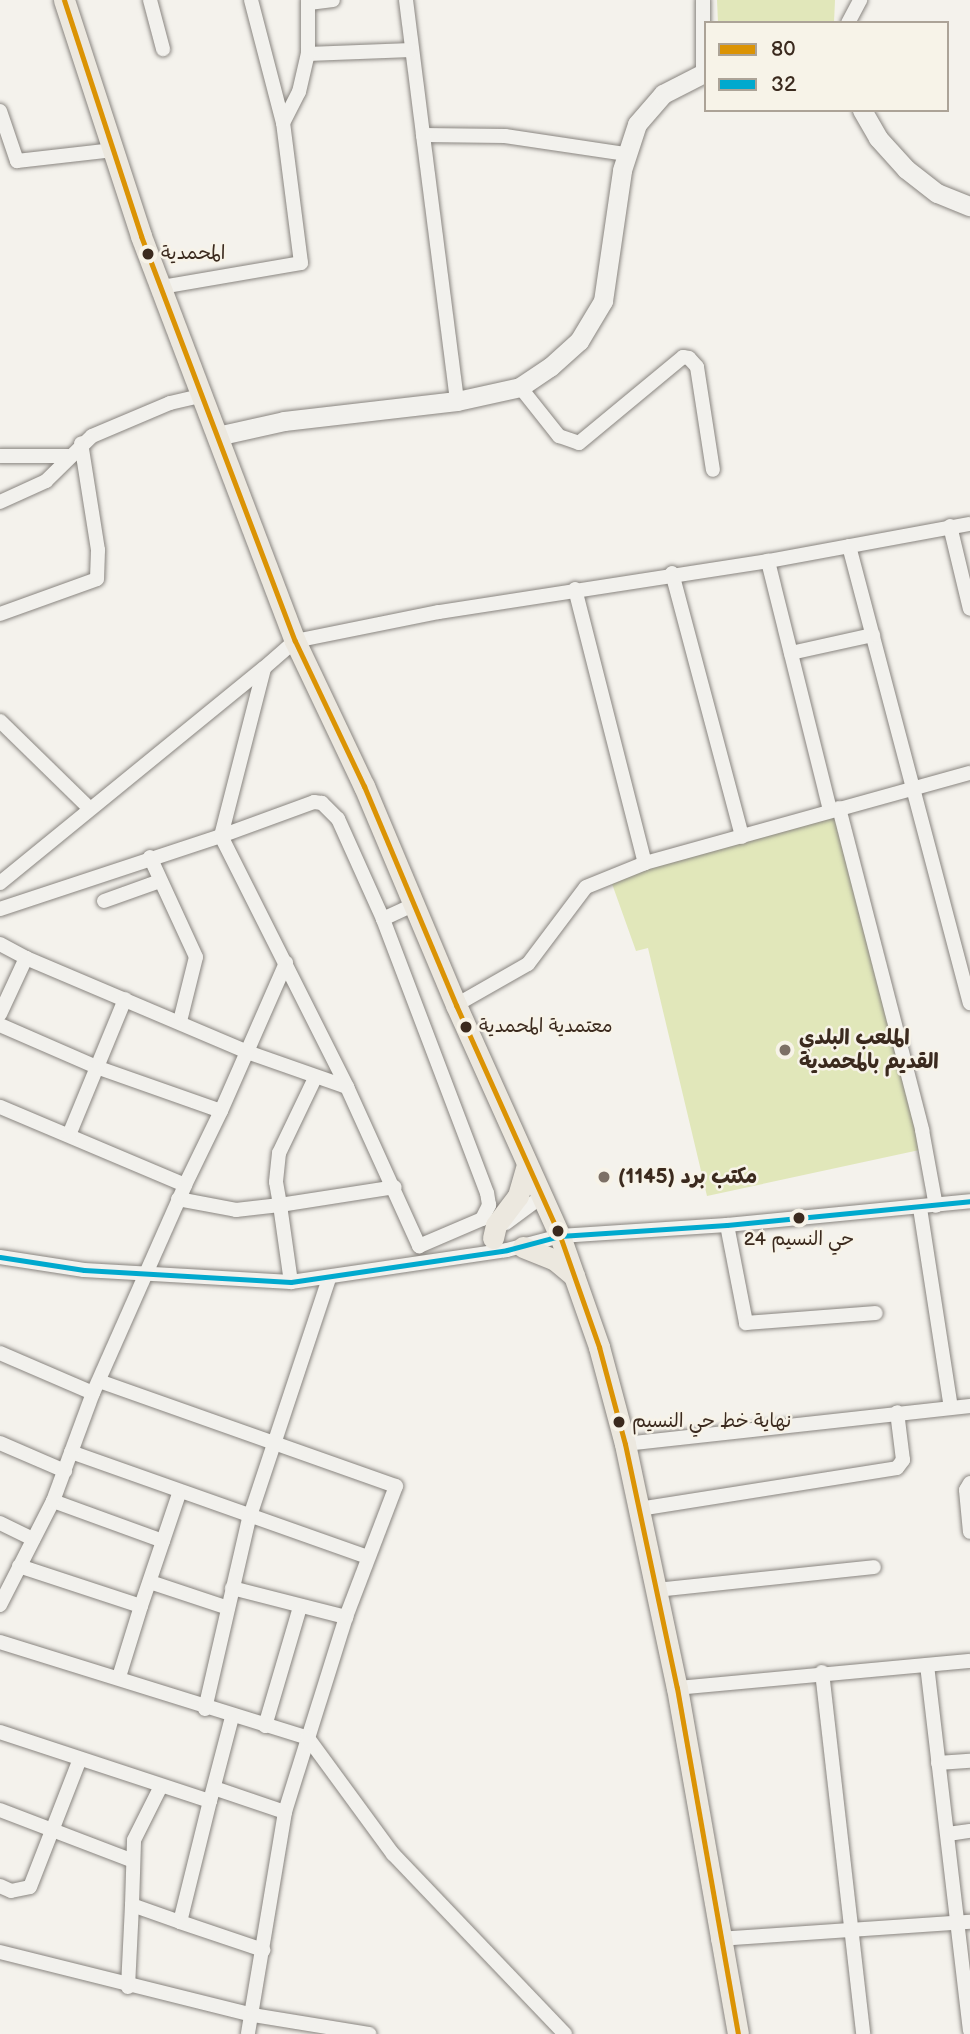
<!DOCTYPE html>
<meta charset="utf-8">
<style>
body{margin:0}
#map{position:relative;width:970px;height:2034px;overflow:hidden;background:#f4f2ec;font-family:"Balsamiq Sans","Playpen Sans Arabic",sans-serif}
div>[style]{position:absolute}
.green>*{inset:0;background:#e1e7ba}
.roads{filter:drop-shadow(0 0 2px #898580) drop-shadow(0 0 2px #898580)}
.street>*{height:14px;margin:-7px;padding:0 7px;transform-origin:7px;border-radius:7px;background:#f2f1ed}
.secondary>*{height:19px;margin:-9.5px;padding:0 9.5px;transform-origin:9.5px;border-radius:9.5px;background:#f2f1ed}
.primary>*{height:21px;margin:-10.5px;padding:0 10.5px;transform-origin:10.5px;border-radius:10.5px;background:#ece8df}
.bus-1>*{height:5px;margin:-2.5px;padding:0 2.5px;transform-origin:2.5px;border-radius:2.5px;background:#db9304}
.bus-2>*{height:5px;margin:-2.5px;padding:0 2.5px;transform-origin:2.5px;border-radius:2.5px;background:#00a9ce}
.dots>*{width:19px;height:19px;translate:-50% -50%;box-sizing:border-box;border:4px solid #f7f3e8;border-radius:50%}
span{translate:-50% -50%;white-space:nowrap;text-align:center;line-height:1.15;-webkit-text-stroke:5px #f7f3e8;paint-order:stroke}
.bus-label{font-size:19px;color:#3b2a1e}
.left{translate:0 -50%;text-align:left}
.poi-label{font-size:21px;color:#3b2a1e;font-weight:700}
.legend{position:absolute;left:704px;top:21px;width:245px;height:91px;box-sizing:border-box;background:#f7f3e8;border:2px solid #aca397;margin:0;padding:9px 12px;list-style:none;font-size:21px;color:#3b2a1e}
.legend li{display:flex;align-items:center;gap:14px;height:35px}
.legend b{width:35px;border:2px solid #aca397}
</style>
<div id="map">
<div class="green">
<div style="clip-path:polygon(717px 0,835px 0,834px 23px,718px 23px)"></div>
<div style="clip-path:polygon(837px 809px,924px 1149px,707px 1196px,648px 948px,636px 951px,611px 881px)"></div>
</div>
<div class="roads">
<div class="street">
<div style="left:150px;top:0;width:51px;rotate:75.1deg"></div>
<div style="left:251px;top:0;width:127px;rotate:75.4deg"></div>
<div style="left:406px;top:0;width:136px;rotate:82.8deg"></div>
<div style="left:423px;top:135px;width:82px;rotate:0.7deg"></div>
<div style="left:505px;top:136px;width:121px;rotate:8.5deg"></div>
<div style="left:703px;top:0;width:73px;rotate:90deg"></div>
<div style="left:309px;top:3px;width:24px;rotate:-7deg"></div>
<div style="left:848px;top:23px;width:26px;rotate:-62deg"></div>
<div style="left:308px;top:54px;width:103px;rotate:-2.2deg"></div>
<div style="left:0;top:111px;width:53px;rotate:71.2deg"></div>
<div style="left:17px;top:161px;width:97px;rotate:-6.5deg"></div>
<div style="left:423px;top:135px;width:268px;rotate:82.7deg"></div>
<div style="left:162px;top:287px;width:141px;rotate:-9.8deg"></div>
<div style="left:301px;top:263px;width:141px;rotate:-97.3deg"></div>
<div style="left:283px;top:123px;width:35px;rotate:-63deg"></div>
<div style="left:299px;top:92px;width:39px;rotate:-77deg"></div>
<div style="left:308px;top:54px;width:54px;rotate:-90deg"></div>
<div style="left:520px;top:387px;width:63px;rotate:51.5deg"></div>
<div style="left:559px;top:436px;width:21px;rotate:19deg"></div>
<div style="left:579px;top:443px;width:135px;rotate:-39.6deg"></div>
<div style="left:683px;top:357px;width:6px;rotate:9deg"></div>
<div style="left:689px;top:358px;width:12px;rotate:48deg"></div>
<div style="left:697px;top:367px;width:104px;rotate:81.2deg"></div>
<div style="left:0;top:456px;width:70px"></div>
<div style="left:0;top:502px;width:51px;rotate:-24.5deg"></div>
<div style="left:46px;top:481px;width:64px;rotate:-44.4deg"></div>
<div style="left:92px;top:436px;width:85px;rotate:-22.9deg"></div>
<div style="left:170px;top:403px;width:32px;rotate:-13deg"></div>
<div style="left:950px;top:526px;width:85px;rotate:76.5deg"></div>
<div style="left:849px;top:546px;width:473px;rotate:75.2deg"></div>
<div style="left:672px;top:573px;width:273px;rotate:75.1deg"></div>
<div style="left:575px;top:589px;width:283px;rotate:75.7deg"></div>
<div style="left:645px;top:863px;width:337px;rotate:-15.5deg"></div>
<div style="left:0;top:614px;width:103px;rotate:-19.8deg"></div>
<div style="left:97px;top:579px;width:29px;rotate:-88deg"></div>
<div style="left:98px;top:550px;width:108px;rotate:-99deg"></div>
<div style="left:791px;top:653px;width:84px;rotate:-12.4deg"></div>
<div style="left:0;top:721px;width:124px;rotate:44.3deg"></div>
<div style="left:839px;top:808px;width:333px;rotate:75.5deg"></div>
<div style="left:922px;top:1130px;width:77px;rotate:79.6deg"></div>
<div style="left:830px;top:810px;width:257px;rotate:-104deg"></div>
<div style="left:768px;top:561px;width:205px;rotate:-10.4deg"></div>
<div style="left:150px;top:857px;width:110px;rotate:65.3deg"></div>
<div style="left:196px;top:957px;width:66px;rotate:104deg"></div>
<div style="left:0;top:883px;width:340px;rotate:-39.2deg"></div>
<div style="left:104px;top:901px;width:59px;rotate:-19.7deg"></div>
<div style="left:0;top:909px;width:233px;rotate:-18.3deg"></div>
<div style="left:221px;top:836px;width:173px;rotate:-75.6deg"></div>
<div style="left:264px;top:668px;width:41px;rotate:-41.1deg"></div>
<div style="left:295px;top:641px;width:147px;rotate:-11.4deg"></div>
<div style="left:439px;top:612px;width:333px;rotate:-8.8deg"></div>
<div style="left:383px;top:919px;width:35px;rotate:-25deg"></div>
<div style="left:0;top:944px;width:30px;rotate:28deg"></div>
<div style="left:456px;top:1005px;width:83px;rotate:-29.7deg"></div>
<div style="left:528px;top:964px;width:96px;rotate:-53deg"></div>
<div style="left:586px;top:887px;width:64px;rotate:-22.1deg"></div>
<div style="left:0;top:1014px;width:62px;rotate:-65.1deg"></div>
<div style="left:26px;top:958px;width:240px;rotate:23deg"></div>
<div style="left:247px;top:1052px;width:106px;rotate:19.3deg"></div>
<div style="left:347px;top:1087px;width:175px;rotate:65.6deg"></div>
<div style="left:419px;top:1246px;width:69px;rotate:-23.2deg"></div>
<div style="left:482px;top:1219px;width:16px;rotate:-63deg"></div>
<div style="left:489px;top:1205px;width:12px;rotate:-99deg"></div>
<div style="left:487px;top:1193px;width:293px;rotate:-110.8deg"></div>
<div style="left:383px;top:919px;width:110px;rotate:-114.2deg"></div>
<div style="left:338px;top:819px;width:23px;rotate:-135deg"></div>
<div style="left:322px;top:803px;width:8px;rotate:-173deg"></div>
<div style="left:314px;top:802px;width:99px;rotate:159.9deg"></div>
<div style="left:221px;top:836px;width:281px;rotate:63.3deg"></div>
<div style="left:0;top:1025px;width:108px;rotate:23.5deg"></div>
<div style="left:99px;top:1068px;width:129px;rotate:19.4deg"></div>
<div style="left:221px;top:1111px;width:82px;rotate:115.9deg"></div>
<div style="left:185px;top:1185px;width:201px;rotate:-157.1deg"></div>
<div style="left:315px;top:1078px;width:83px;rotate:115.6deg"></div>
<div style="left:279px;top:1153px;width:29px;rotate:96deg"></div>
<div style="left:276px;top:1182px;width:23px;rotate:80deg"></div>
<div style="left:280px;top:1205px;width:116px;rotate:-8.9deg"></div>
<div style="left:221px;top:1111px;width:162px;rotate:-66.3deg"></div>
<div style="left:69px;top:1135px;width:147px;rotate:-67.6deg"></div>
<div style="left:178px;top:1199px;width:59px;rotate:10.7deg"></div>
<div style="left:236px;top:1210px;width:44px;rotate:-6.5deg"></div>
<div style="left:280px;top:1205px;width:78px;rotate:81.9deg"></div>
<div style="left:920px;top:1208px;width:202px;rotate:81.2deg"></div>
<div style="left:506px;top:1223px;width:44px;rotate:-36.6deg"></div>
<div style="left:727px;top:1225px;width:100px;rotate:79deg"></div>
<div style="left:746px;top:1323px;width:130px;rotate:-4.4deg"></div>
<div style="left:0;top:1257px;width:85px;rotate:8.8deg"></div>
<div style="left:84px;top:1270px;width:207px;rotate:3.3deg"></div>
<div style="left:291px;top:1282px;width:218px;rotate:-8.4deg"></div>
<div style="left:507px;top:1250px;width:55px;rotate:-14.8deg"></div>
<div style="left:560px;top:1236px;width:167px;rotate:-3.8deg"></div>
<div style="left:727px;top:1225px;width:244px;rotate:-5.6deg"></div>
<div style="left:0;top:1353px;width:101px;rotate:23.3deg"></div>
<div style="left:99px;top:1381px;width:315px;rotate:19.5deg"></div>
<div style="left:396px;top:1486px;width:140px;rotate:110.9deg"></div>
<div style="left:346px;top:1617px;width:204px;rotate:107.4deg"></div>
<div style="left:285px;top:1812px;width:225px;rotate:99.5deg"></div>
<div style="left:0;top:1443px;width:71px;rotate:23.3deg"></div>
<div style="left:625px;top:1444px;width:347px;rotate:-6.3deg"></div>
<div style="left:71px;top:1452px;width:315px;rotate:19.5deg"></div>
<div style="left:970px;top:1483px;width:8px;rotate:120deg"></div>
<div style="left:966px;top:1490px;width:42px;rotate:84.6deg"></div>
<div style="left:53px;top:1501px;width:117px;rotate:20deg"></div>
<div style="left:639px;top:1509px;width:261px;rotate:-9deg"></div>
<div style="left:897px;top:1468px;width:10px;rotate:-53deg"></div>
<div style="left:903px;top:1460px;width:48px;rotate:-97.1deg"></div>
<div style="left:0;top:1523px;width:37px;rotate:26deg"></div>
<div style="left:19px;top:1566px;width:128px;rotate:18.2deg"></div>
<div style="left:141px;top:1606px;width:118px;rotate:-71.3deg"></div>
<div style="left:150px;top:1582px;width:82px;rotate:18.4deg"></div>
<div style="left:232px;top:1588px;width:118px;rotate:14.3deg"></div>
<div style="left:656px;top:1590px;width:219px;rotate:-6deg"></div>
<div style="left:0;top:1605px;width:117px;rotate:-63deg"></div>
<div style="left:53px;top:1501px;width:115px;rotate:-69.7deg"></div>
<div style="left:93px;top:1393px;width:227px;rotate:-66.1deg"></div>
<div style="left:0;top:1642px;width:323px;rotate:17.3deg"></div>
<div style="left:308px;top:1738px;width:144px;rotate:53.8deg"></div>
<div style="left:393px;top:1854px;width:249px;rotate:46.3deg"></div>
<div style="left:927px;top:1665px;width:368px;rotate:83.3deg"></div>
<div style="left:822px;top:1672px;width:364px;rotate:83.5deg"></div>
<div style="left:119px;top:1677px;width:74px;rotate:-72.8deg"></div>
<div style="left:677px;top:1688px;width:294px;rotate:-5.3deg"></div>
<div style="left:205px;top:1709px;width:195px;rotate:-77deg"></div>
<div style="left:249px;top:1519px;width:253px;rotate:-71.6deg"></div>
<div style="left:265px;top:1726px;width:124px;rotate:-73.6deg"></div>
<div style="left:0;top:1732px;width:221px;rotate:18.2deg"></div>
<div style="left:210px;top:1801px;width:87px;rotate:-75.3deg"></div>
<div style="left:938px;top:1763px;width:32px;rotate:-4deg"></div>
<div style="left:214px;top:1788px;width:75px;rotate:18.7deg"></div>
<div style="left:0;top:1810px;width:140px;rotate:20.9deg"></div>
<div style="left:948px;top:1834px;width:22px;rotate:-8deg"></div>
<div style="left:0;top:1886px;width:12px;rotate:24deg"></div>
<div style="left:11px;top:1891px;width:19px;rotate:-12deg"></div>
<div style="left:30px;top:1887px;width:137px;rotate:-68.7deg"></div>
<div style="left:132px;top:1905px;width:65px;rotate:-88.2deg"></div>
<div style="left:134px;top:1840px;width:60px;rotate:-63.4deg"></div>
<div style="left:180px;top:1922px;width:88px;rotate:18.6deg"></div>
<div style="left:718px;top:1939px;width:253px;rotate:-3.9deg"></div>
<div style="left:0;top:1952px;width:261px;rotate:14deg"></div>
<div style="left:253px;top:2015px;width:118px;rotate:9.3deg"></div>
<div style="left:128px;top:1987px;width:82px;rotate:-87.2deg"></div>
<div style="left:132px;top:1905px;width:51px;rotate:19.5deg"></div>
<div style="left:180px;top:1922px;width:125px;rotate:-76.1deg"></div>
</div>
<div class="secondary">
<div style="left:862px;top:110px;width:32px;rotate:60deg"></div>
<div style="left:878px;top:138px;width:42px;rotate:47.9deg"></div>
<div style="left:906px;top:169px;width:39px;rotate:38deg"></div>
<div style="left:937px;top:193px;width:35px;rotate:22deg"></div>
<div style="left:217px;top:436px;width:69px;rotate:-12.6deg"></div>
<div style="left:284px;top:421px;width:174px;rotate:-6.6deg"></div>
<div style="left:457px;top:401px;width:65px;rotate:-12.5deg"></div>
<div style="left:520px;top:387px;width:36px;rotate:-34deg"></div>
<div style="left:550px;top:367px;width:39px;rotate:-42deg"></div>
<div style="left:579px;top:341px;width:47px;rotate:-59deg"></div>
<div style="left:603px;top:301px;width:132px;rotate:-81.7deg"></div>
<div style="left:622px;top:170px;width:48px;rotate:-71.9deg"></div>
<div style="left:637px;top:124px;width:40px;rotate:-49deg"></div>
<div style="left:663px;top:94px;width:48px;rotate:-27.1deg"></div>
</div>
<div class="primary">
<div style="left:64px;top:0;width:248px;rotate:71.9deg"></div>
<div style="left:141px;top:236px;width:433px;rotate:69.2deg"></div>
<div style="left:295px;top:641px;width:161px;rotate:64.6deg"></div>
<div style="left:364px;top:786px;width:238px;rotate:67.2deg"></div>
<div style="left:456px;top:1005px;width:253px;rotate:65.8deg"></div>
<div style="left:560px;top:1236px;width:118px;rotate:70.6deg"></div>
<div style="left:599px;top:1347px;width:100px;rotate:75deg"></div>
<div style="left:625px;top:1444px;width:249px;rotate:78deg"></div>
<div style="left:677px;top:1688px;width:351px;rotate:80deg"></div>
<div style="left:493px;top:1238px;width:13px;rotate:-77deg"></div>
<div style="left:496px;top:1225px;width:36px;rotate:-53deg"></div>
<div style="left:518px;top:1196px;width:33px;rotate:-74deg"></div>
<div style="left:523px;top:1247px;width:35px;rotate:22deg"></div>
<div style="left:555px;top:1260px;width:25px;rotate:40deg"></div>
</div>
</div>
<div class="bus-1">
<div style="left:64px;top:0;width:248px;rotate:71.9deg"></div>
<div style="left:141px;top:236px;width:433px;rotate:69.2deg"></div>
<div style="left:295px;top:641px;width:161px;rotate:64.6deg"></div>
<div style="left:364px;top:786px;width:238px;rotate:67.2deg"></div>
<div style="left:456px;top:1005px;width:253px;rotate:65.8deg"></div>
<div style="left:560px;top:1236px;width:118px;rotate:70.6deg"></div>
<div style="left:599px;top:1347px;width:100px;rotate:75deg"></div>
<div style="left:625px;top:1444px;width:249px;rotate:78deg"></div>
<div style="left:677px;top:1688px;width:351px;rotate:80deg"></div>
</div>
<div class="bus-2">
<div style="left:0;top:1257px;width:85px;rotate:8.8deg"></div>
<div style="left:84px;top:1270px;width:207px;rotate:3.3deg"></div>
<div style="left:291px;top:1282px;width:218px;rotate:-8.4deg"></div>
<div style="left:507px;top:1250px;width:55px;rotate:-14.8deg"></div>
<div style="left:560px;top:1236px;width:167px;rotate:-3.8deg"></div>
<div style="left:727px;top:1225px;width:244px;rotate:-5.6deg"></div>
</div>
<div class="dots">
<div style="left:148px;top:254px;background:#3b2a1e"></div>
<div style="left:466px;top:1027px;background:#3b2a1e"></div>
<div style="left:785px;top:1050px;background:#7c7066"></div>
<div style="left:604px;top:1177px;background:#7c7066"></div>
<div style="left:799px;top:1218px;background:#3b2a1e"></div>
<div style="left:558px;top:1231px;background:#3b2a1e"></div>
<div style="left:619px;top:1422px;background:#3b2a1e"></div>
</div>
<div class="bus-label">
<span class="left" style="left:161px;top:254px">المحمدية</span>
<span class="left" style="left:479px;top:1027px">معتمدية المحمدية</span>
<span style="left:799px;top:1240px">حي النسيم 24</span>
<span class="left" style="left:632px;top:1422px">نهاية خط حي النسيم</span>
</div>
<div class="poi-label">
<span class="left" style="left:799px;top:1050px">الملعب البلدي<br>القديم بالمحمدية</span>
<span class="left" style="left:618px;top:1177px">مكتب برد (1145)</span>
</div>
<ul class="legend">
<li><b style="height:9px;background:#db9304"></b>80</li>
<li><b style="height:9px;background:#00a9ce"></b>32</li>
</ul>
</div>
